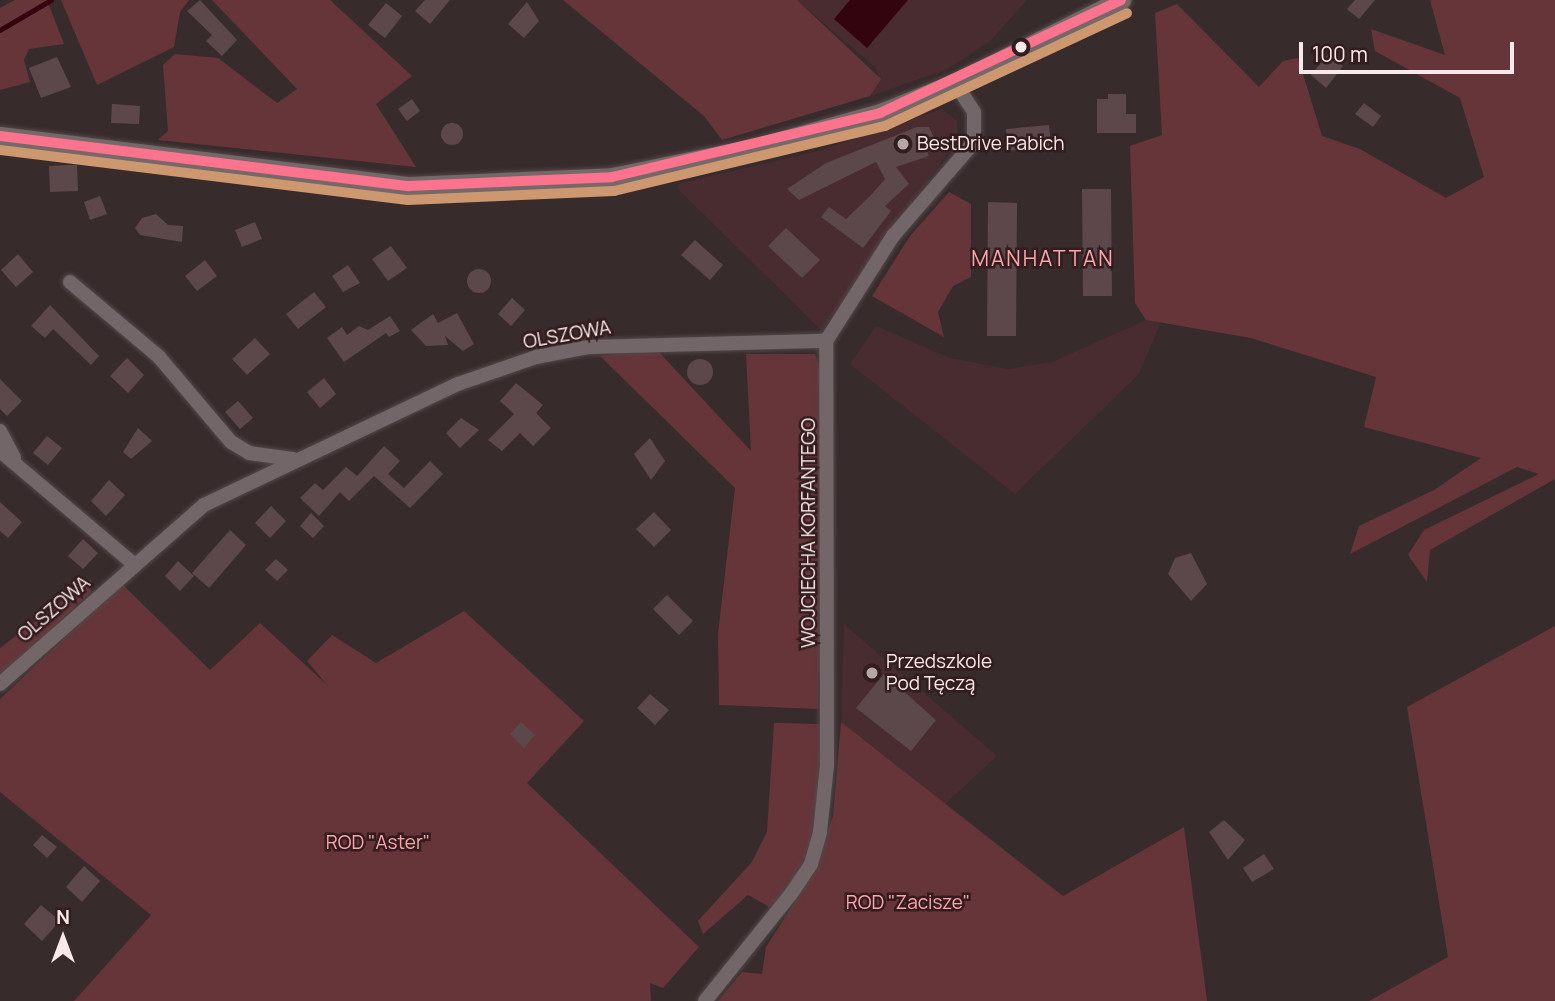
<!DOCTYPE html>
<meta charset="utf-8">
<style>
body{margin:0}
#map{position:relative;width:1555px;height:1001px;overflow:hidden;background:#382b2c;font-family:Manrope,sans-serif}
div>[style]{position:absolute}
.built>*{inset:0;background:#492c2f}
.green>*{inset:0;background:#65353a}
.water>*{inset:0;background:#34040e}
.stream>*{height:4.5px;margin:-2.25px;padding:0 2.25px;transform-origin:2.25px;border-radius:2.25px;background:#34040e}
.building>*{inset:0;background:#5c484a}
.round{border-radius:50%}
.roads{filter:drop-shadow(0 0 2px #534748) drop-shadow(0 0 2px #534748)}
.minor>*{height:14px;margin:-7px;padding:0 7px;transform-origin:7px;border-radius:7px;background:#726668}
.secondary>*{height:19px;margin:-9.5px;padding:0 9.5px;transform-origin:9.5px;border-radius:9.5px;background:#756869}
.bus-1>*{height:10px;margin:-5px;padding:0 5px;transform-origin:5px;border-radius:5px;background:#fc738d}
.bus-2>*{height:10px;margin:-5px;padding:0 5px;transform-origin:5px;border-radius:5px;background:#cd976f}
.dots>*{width:19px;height:19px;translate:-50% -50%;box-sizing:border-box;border:4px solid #331c1e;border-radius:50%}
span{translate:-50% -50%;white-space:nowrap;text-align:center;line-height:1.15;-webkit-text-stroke:5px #331c1e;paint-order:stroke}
.poi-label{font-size:19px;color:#fae9ea}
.left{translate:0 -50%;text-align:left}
.street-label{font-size:19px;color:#fae9ea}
.park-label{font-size:19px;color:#fea4ab}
.neighbourhood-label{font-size:21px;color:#fca7ae;letter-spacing:2px}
.north{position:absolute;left:28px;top:903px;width:70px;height:70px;-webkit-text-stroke:5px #331c1e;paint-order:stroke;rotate:0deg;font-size:19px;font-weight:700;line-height:28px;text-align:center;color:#fae9ea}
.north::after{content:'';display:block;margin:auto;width:24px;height:32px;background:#fae9ea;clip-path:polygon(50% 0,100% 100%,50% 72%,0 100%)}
.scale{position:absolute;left:1299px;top:42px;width:215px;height:32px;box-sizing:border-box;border:4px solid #fae9ea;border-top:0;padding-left:9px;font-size:21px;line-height:24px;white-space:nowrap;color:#fae9ea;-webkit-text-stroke:5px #331c1e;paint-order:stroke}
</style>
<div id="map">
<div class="built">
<div style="clip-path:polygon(797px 0,1027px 0,990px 41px,946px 70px,870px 96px,880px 79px,875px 67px)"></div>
<div style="clip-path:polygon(942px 109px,957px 121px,957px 140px,821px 330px,678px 189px,677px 184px,821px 150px)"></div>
<div style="clip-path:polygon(1146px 320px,1161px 322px,1139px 374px,1015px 494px,850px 364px,876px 326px,950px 358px,1008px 369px,1052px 362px)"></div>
<div style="clip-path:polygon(844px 624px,997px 756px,942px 807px,841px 722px)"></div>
</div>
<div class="green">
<div style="clip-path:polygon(15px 0,47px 0,64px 44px,29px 49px,24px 60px,30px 82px,0 90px,0 8px)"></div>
<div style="clip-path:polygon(61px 0,189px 0,180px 12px,174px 47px,97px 85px)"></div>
<div style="clip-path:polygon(212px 0,330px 0,412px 76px,376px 104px,416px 167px,158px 140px,168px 131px,163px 65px,175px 54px,218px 58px,277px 103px,297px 89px)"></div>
<div style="clip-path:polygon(563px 0,797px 0,881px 79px,870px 96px,722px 140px,704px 116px)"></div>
<div style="clip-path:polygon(1430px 0,1555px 0,1555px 479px,1430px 550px,1427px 582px,1408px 555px,1424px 530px,1539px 474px,1517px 467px,1350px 554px,1359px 526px,1434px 490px,1481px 458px,1364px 427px,1376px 377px,1251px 338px,1146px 320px,1135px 303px,1130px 146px,1162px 135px,1155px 13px,1177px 4px,1259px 87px,1283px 61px,1298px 58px,1322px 136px,1360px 149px,1446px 198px,1484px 177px,1460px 98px,1375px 51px,1371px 29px,1445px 55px)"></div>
<div style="clip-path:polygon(949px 192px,971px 204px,971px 277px,953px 286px,938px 312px,944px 337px,872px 296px,910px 236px)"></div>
<div style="clip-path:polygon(656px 349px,751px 451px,746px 354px,815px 354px,823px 377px,818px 709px,719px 705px,718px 633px,735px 488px,600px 356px)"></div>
<div style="clip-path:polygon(91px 579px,91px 592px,0 678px,0 648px)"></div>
<div style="clip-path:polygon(122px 584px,210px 670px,260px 623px,327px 685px,307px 661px,332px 635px,376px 663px,464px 611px,584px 721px,527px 783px,699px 947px,663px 988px,650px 983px,651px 1001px,74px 1001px,151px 915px,0 792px,0 699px)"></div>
<div style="clip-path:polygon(1555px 626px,1555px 1001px,1369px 1001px,1448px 957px,1407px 707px)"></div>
<div style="clip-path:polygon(841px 722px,1063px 896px,1184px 827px,1207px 1001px,718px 1001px,742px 972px,762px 974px,766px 947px,812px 875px,833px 816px)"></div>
<div style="clip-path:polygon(774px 723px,821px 724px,819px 797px,808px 856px,773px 909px,748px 895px,703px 934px,698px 921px,752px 862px,767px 832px)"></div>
</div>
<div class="water">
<div style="clip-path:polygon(850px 0,908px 0,867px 48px,834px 19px)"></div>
</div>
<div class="stream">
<div style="left:0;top:30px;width:59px;rotate:-30.5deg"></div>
</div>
<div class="building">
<div style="clip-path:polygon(200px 0,237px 40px,222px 56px,206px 41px,212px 35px,187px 11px)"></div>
<div style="clip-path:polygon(425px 0,450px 0,430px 24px,415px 11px)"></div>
<div style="clip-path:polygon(1355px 0,1375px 0,1359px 19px,1347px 9px)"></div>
<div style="clip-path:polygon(527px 2px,539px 21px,524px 38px,508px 24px)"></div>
<div style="clip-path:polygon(386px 3px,402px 16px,385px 38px,368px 25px)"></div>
<div style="clip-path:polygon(1328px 54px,1343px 66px,1326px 88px,1311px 75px)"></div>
<div style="clip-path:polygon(57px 57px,71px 87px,41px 98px,29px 68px)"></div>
<div style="clip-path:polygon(1108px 94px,1126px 94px,1126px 114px,1136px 114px,1136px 133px,1097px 133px,1097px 99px,1108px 99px)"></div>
<div style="clip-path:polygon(412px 99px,420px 111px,407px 121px,398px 109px)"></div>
<div style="clip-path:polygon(1364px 103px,1381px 116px,1373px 127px,1355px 114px)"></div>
<div style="clip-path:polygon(112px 104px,140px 106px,139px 124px,111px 123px)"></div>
<div class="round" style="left:441px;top:123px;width:22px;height:22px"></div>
<div style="clip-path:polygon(1049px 125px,1051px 147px,1008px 151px,1006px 129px)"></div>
<div style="clip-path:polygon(917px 127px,929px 127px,934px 138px,923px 142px,929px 156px,896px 167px,909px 184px,885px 206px,891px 211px,863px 248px,821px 217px,829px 207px,846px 219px,872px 194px,885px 179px,876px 162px,799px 200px,787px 189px,826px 163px)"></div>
<div style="clip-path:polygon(67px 165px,77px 165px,78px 191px,50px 192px,49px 166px)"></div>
<div style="clip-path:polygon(1082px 189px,1111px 189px,1112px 296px,1083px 296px)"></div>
<div style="clip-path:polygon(100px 196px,107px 214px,90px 220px,84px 202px)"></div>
<div style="clip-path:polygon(988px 202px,1017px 203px,1016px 336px,987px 336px)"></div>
<div style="clip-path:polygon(156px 214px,168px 225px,183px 226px,182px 242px,140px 235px,135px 228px,142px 218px)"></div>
<div style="clip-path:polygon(255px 222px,262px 239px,242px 247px,235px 230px)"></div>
<div style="clip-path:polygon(786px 228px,820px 260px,802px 278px,768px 246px)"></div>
<div style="clip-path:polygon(695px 240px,723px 265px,710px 280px,681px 255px)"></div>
<div style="clip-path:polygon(391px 246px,407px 268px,388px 281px,372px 259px)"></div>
<div style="clip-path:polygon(18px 254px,33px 272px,16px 287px,1px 270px)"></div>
<div style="clip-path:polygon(205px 260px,217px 276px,197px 291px,185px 276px)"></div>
<div style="clip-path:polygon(348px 265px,360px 283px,343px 292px,332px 276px)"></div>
<div class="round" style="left:467px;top:269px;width:24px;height:24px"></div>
<div style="clip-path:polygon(314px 292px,326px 307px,298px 329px,286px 314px)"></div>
<div style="clip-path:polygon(512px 298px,525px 310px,511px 326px,498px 314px)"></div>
<div style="clip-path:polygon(50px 305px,99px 356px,91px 365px,53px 329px,45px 338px,31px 326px)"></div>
<div style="clip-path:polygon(457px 313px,474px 344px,463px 351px,445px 336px,448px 345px,426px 346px,411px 330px,433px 314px,438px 323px)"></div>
<div style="clip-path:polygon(390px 316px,400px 331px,389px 337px,386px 333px,344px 362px,327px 338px,342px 327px,347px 335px,359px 326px,368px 330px)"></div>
<div style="clip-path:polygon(255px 338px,270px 354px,247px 375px,232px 359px)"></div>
<div style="clip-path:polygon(127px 358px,144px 375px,128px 393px,110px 376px)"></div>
<div class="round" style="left:687px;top:359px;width:26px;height:26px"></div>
<div style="clip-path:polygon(324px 378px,336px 394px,320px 408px,307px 392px)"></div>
<div style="clip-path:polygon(0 379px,22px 401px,7px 416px,0 409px)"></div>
<div style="clip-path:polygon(516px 383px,543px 405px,536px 413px,551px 428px,533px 446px,520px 433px,502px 451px,488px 440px,514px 414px,500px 401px)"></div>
<div style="clip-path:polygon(238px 401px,253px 418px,240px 429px,225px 412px)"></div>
<div style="clip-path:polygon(461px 418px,479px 430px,460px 448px,446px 433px)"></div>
<div style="clip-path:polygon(138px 428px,152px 441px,131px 459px,123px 452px)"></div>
<div style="clip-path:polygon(47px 436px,62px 448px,48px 465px,33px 453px)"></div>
<div style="clip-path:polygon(650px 438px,665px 461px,651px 480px,634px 454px)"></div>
<div style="clip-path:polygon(384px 446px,400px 461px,388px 474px,404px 488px,430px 461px,443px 474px,410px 508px,374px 476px,349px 501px,340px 492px,319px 516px,300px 498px,315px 483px,323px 490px,346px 467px,357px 476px)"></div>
<div style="clip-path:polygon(109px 480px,125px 495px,106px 516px,91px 501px)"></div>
<div style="clip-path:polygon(0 502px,22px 522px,8px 538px,0 531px)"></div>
<div style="clip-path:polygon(271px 506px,286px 521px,270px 538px,255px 523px)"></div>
<div style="clip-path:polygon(654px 512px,671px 530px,654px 547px,636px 529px)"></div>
<div style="clip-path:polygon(311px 513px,324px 526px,313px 538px,300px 526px)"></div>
<div style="clip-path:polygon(230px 530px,246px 545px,209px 588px,192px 573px)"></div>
<div style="clip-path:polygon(83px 539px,98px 553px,83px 569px,68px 556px)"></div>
<div style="clip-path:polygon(1191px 553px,1207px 584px,1191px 601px,1168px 574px,1175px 558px)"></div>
<div style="clip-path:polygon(276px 559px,288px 570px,277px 581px,265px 570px)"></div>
<div style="clip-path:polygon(178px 561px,194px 576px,180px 591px,165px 576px)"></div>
<div style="clip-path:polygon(667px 595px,693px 621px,679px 635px,653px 609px)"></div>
<div style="clip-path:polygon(884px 674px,936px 720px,911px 751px,856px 708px)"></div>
<div style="clip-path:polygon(650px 694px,669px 710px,655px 725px,637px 708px)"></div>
<div style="clip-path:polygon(521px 722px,535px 735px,524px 748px,510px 734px)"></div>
<div style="clip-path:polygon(1224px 820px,1245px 840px,1228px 860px,1209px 832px)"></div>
<div style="clip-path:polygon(42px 835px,57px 847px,47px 858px,33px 845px)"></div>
<div style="clip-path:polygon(1264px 854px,1274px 869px,1252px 882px,1243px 868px)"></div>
<div style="clip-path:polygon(84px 866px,100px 881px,82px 902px,66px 887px)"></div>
<div style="clip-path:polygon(41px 905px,60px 921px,42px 941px,24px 924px)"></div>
</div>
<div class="roads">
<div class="minor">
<div style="left:70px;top:282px;width:116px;rotate:40.1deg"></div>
<div style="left:159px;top:357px;width:111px;rotate:49.7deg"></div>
<div style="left:231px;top:442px;width:21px;rotate:31deg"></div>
<div style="left:249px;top:453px;width:44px;rotate:7.8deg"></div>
<div style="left:0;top:431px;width:30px;rotate:62deg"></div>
<div style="left:0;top:451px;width:177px;rotate:40.2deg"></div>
<div style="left:0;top:684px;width:271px;rotate:-41.3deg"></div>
<div style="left:204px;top:505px;width:281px;rotate:-25.5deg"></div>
<div style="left:458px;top:384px;width:83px;rotate:-19.1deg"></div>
<div style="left:536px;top:357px;width:54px;rotate:-10.7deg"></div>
<div style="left:589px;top:347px;width:237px;rotate:-1.5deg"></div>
<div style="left:705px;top:1001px;width:137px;rotate:-51.2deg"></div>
<div style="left:791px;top:894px;width:36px;rotate:-56deg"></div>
<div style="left:811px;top:864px;width:33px;rotate:-74deg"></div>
<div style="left:820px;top:832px;width:67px;rotate:-84deg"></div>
<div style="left:827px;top:765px;width:424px;rotate:-90.1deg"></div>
<div style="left:826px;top:341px;width:125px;rotate:-57.5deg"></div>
<div style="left:893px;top:236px;width:124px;rotate:-49.2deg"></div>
<div style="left:974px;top:142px;width:30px;rotate:-90deg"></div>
<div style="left:974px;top:112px;width:35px;rotate:-123deg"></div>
</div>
<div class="secondary">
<div style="left:0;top:136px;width:412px;rotate:7deg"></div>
<div style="left:409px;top:186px;width:203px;rotate:-2.5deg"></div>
<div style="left:612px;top:177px;width:149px;rotate:-11.6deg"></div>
<div style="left:758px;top:147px;width:127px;rotate:-15.6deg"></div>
<div style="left:880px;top:113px;width:81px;rotate:-21.8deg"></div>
<div style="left:955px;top:83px;width:186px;rotate:-26.6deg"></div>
</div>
</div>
<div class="bus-1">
<div style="left:0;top:136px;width:412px;rotate:7deg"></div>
<div style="left:409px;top:186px;width:203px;rotate:-2.5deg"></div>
<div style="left:612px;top:177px;width:276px;rotate:-13.4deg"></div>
<div style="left:880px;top:113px;width:266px;rotate:-25.1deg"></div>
</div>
<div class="bus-2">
<div style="left:0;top:150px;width:411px;rotate:7deg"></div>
<div style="left:408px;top:200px;width:206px;rotate:-2.5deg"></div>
<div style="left:614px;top:191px;width:279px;rotate:-13.5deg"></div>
<div style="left:885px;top:126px;width:267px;rotate:-25deg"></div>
</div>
<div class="dots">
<div style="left:1021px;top:47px;background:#fae9ea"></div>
<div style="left:903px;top:144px;background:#b6a6a8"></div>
<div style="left:872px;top:673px;background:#b6a6a8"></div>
</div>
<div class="poi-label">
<span class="left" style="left:917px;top:144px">BestDrive Pabich</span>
<span class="left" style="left:886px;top:673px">Przedszkole<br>Pod Tęczą</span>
</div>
<div class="street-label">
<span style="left:567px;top:335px;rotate:-10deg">OLSZOWA</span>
<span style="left:809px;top:533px;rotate:-90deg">WOJCIECHA KORFANTEGO</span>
<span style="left:54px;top:609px;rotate:-41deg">OLSZOWA</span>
</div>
<div class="park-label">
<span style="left:378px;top:843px">ROD "Aster"</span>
<span style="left:908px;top:903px">ROD "Zacisze"</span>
</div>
<div class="neighbourhood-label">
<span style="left:1043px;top:258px">MANHATTAN</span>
</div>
<div class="north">N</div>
<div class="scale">100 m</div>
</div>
